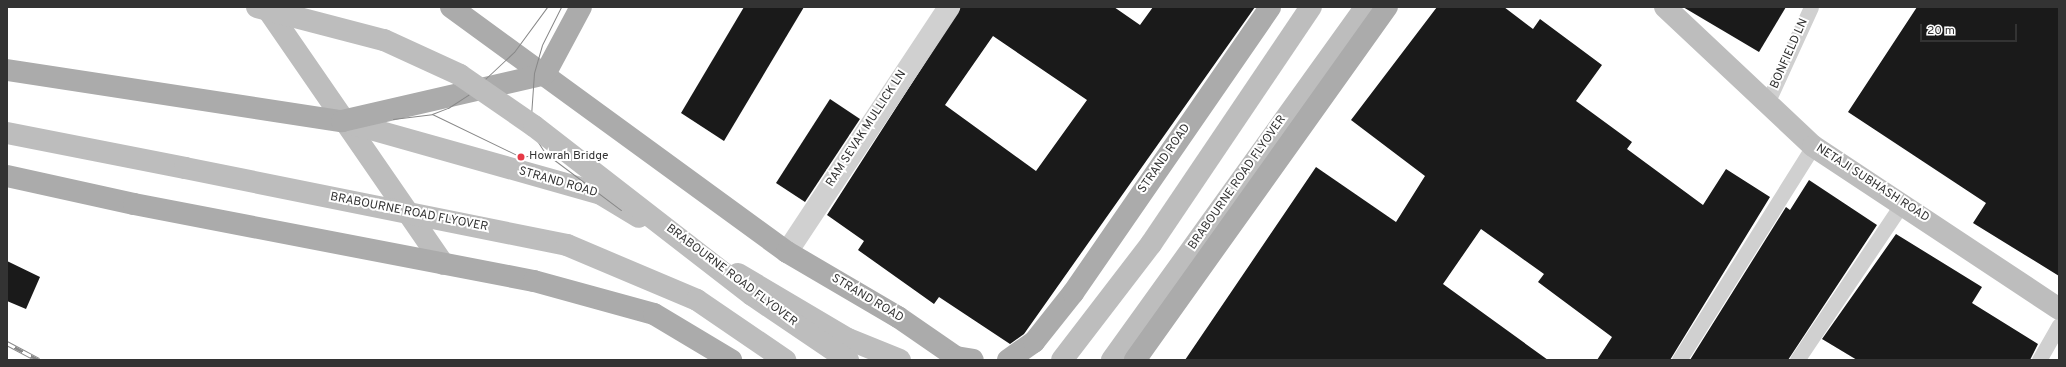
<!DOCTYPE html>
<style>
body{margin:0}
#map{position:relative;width:2066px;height:367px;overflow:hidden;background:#fff;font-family:Overpass,sans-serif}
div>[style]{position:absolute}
.building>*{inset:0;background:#1a1a1a}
.service>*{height:15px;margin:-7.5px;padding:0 7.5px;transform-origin:7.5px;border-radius:7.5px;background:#d0d0d0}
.minor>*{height:22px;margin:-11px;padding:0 11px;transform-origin:11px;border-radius:11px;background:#d0d0d0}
.secondary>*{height:22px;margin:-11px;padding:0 11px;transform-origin:11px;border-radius:11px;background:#bdbdbd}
.primary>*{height:22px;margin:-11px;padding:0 11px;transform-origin:11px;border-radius:11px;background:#ababab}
.tram>*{height:1px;margin:-0.5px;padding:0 0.5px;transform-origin:0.5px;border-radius:0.5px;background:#888}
.rail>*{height:4.5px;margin-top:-2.25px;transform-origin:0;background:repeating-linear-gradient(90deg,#fff 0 9px,#888 0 18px);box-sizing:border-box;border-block:1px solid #888}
.secondary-bridge>*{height:22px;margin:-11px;padding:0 11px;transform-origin:11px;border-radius:11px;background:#bdbdbd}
.dots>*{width:11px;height:11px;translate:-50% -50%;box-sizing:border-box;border:2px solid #fff;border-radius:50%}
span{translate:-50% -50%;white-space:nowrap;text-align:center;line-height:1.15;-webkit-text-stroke:4px #fff;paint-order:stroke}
.street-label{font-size:12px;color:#333}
.poi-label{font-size:12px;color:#333}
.left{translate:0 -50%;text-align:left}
.frame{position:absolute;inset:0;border:8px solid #333;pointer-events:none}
.scale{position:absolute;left:1920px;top:24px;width:97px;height:18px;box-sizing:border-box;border:2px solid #333;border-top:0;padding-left:5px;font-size:12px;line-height:14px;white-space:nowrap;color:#333;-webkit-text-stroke:3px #fff;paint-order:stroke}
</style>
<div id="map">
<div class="building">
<div style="clip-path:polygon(744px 7px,804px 7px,724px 141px,681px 113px)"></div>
<div style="clip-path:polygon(evenodd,961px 7px,1114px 7px,1140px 25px,1153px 7px,1255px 7px,1024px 334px,1010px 344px,939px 297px,934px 304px,858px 250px,864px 241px,827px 215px,961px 7px,993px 36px,1087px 100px,1036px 171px,945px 105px,993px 36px)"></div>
<div style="clip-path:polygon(1437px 7px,1504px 7px,1533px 29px,1540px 19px,1602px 65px,1576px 101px,1632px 142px,1627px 149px,1703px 205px,1726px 169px,1770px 197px,1670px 360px,1597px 360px,1612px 337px,1538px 282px,1544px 274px,1481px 229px,1443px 284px,1548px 360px,1185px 360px,1316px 167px,1396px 222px,1425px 176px,1351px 120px)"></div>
<div style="clip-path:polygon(1683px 7px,1786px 7px,1759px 52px)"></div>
<div style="clip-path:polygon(1917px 7px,2059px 7px,2059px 276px,1973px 223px,1986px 203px,1848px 112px)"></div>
<div style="clip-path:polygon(830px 99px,860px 119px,805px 202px,776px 183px)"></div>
<div style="clip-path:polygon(1809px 180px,1877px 225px,1788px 360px,1690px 360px,1786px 207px,1790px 210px)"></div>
<div style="clip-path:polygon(1896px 234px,1982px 287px,1972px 303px,2038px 344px,2030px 360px,1857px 360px,1822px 339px)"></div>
<div style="clip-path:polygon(7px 261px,40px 277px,26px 309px,7px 301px)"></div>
</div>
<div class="service">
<div style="left:1768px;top:101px;width:103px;rotate:-65.4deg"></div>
<div style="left:1679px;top:360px;width:252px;rotate:-57.9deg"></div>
<div style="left:1797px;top:360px;width:188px;rotate:-56.1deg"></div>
<div style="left:2039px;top:360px;width:40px;rotate:-60.3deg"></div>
</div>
<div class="minor">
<div style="left:787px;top:252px;width:294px;rotate:-56.5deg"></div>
</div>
<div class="secondary">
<div style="left:266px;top:7px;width:312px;rotate:55.4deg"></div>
<div style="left:1665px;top:7px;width:203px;rotate:43.2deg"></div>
<div style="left:1813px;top:146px;width:295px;rotate:33.5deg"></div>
<div style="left:342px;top:121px;width:269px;rotate:15.7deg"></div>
<div style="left:601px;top:194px;width:44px;rotate:31.2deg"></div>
<div style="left:7px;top:133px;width:181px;rotate:11.1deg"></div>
<div style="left:738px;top:274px;width:128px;rotate:30.6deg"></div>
<div style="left:848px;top:339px;width:56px;rotate:22deg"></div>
<div style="left:1062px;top:360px;width:146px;rotate:-52.5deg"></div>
<div style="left:1151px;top:244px;width:286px;rotate:-56deg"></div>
<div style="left:1112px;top:360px;width:435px;rotate:-54.3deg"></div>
</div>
<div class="primary">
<div style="left:451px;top:7px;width:416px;rotate:36.1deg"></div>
<div style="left:787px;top:252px;width:129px;rotate:30.4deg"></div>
<div style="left:898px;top:317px;width:70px;rotate:34.6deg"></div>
<div style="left:956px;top:357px;width:17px;rotate:10deg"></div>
<div style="left:7px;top:70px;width:339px;rotate:8.7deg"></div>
<div style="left:342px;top:121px;width:208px;rotate:-13deg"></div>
<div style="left:545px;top:74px;width:76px;rotate:-61.8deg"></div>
<div style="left:7px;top:176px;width:130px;rotate:12.4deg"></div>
<div style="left:134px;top:204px;width:407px;rotate:10.9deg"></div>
<div style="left:534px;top:281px;width:124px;rotate:15.4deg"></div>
<div style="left:654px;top:314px;width:90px;rotate:30.9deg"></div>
<div style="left:1008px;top:360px;width:32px;rotate:-35deg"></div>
<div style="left:1034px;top:342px;width:63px;rotate:-51.5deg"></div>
<div style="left:1073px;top:293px;width:347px;rotate:-55.4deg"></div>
<div style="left:1135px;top:360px;width:434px;rotate:-54.5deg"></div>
</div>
<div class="tram">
<div style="left:561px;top:7px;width:42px;rotate:116.6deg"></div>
<div style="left:542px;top:45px;width:29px;rotate:106deg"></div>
<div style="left:534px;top:73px;width:39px;rotate:94deg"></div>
<div style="left:531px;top:112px;width:24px;rotate:83deg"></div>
<div style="left:534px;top:136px;width:20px;rotate:57deg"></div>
<div style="left:545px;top:153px;width:95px;rotate:36.9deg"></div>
<div style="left:432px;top:114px;width:99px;rotate:25.8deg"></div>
<div style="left:521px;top:157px;width:24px;rotate:-9deg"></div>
<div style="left:393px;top:119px;width:39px;rotate:-7deg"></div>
<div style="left:432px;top:114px;width:17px;rotate:-21deg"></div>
<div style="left:448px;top:108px;width:24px;rotate:-33deg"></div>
<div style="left:468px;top:95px;width:63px;rotate:-43.1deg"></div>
<div style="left:514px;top:52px;width:56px;rotate:-53.7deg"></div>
</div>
<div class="rail">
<div style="left:7px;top:343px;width:36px;rotate:28deg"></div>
</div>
<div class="secondary-bridge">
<div style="left:257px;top:7px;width:131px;rotate:14.6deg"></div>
<div style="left:384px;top:40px;width:84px;rotate:24.7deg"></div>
<div style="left:460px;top:75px;width:90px;rotate:34.6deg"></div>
<div style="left:534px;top:126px;width:276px;rotate:37.8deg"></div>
<div style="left:752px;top:295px;width:116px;rotate:34.1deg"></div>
<div style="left:185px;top:168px;width:390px;rotate:11.4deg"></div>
<div style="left:567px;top:245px;width:141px;rotate:22.9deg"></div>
<div style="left:697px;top:300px;width:107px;rotate:34.3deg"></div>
</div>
<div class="dots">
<div style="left:521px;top:157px;background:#e63946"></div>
</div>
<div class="street-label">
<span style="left:1790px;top:54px;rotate:-66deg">BONFIELD LN</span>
<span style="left:867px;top:129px;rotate:-57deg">RAM SEVAK MULLICK LN</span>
<span style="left:1165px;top:159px;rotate:-55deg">STRAND ROAD</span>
<span style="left:558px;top:183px;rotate:16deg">STRAND ROAD</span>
<span style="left:1238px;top:183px;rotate:-55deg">BRABOURNE ROAD FLYOVER</span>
<span style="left:1872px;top:184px;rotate:33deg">NETAJI SUBHASH ROAD</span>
<span style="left:409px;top:213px;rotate:11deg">BRABOURNE ROAD FLYOVER</span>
<span style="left:731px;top:276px;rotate:37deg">BRABOURNE ROAD FLYOVER</span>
<span style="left:867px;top:299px;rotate:31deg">STRAND ROAD</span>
</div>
<div class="poi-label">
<span class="left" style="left:529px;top:157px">Howrah Bridge</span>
</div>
<div class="frame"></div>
<div class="scale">20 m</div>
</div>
